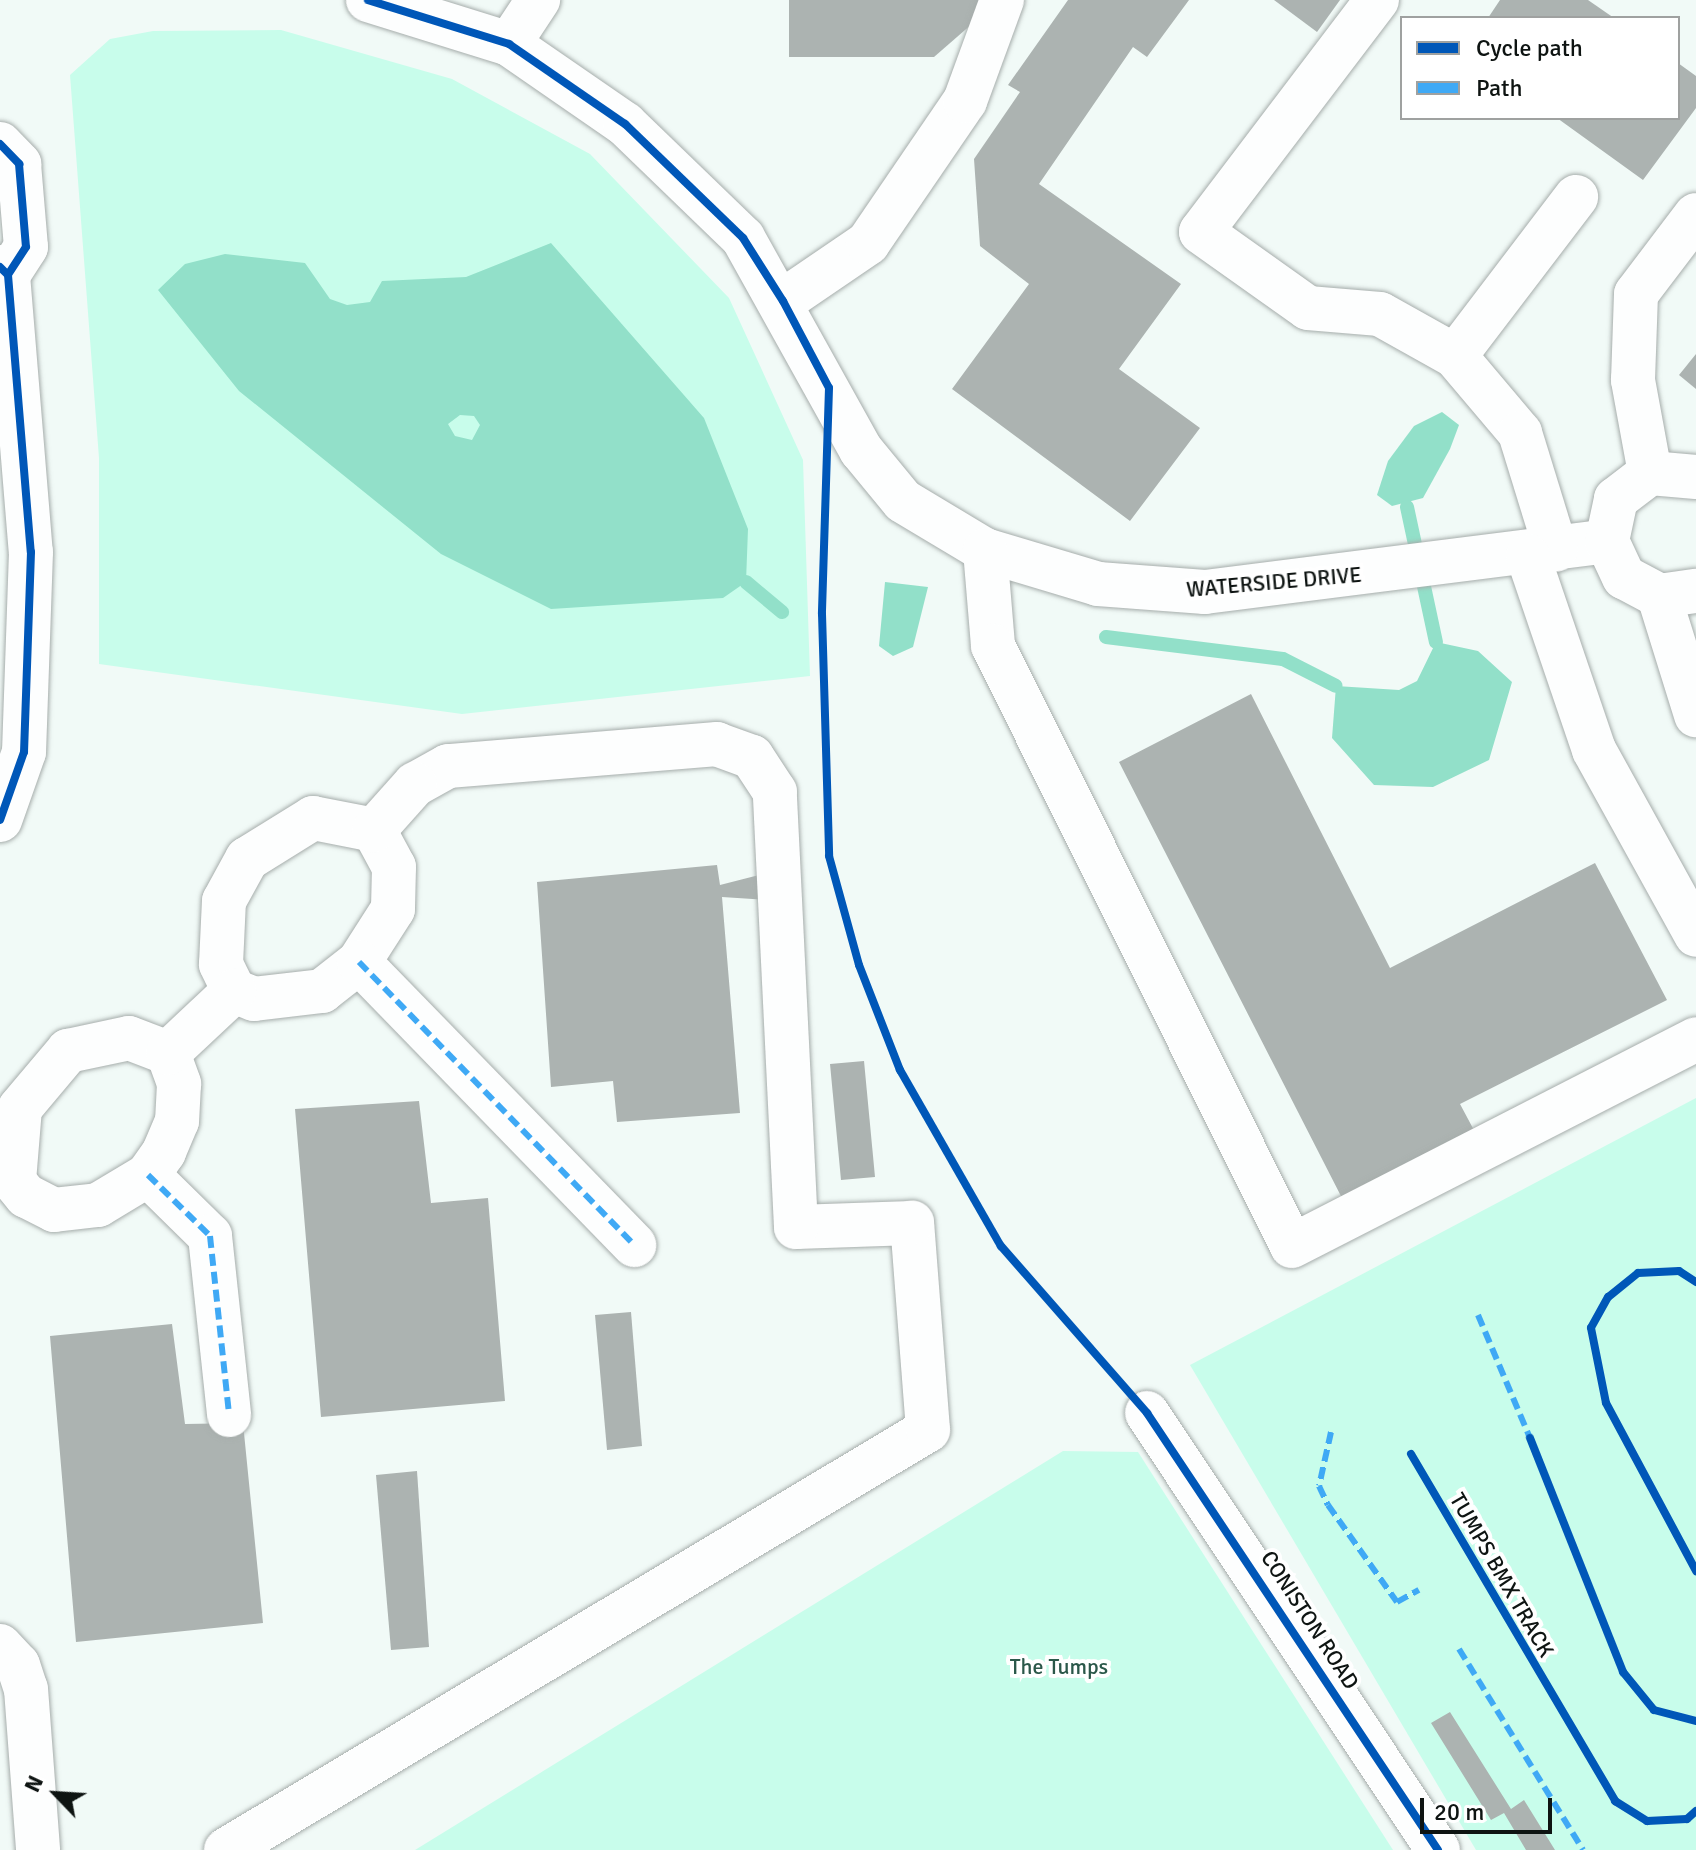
<!DOCTYPE html>
<style>
body{margin:0}
#map{position:relative;width:1696px;height:1850px;overflow:hidden;background:#f1faf7;font-family:Signika,sans-serif}
div>[style]{position:absolute}
.green>*{inset:0;background:#c8fdeb}
.water>*{inset:0;background:#92e0c9}
.stream>*{height:14px;margin:-7px;padding:0 7px;transform-origin:7px;border-radius:7px;background:#92e0c9}
.building>*{inset:0;background:#acb3b1}
.roads{filter:drop-shadow(0 0 2px #a6adab) drop-shadow(0 0 2px #a6adab)}
.minor>*{height:44px;margin:-22px;padding:0 22px;transform-origin:22px;border-radius:22px;background:#fdfefe}
.quiet>*{height:6px;margin-top:-3px;transform-origin:0;background:repeating-linear-gradient(90deg,#3fa9f5 0 12px,transparent 0 18px)}
.cycleway>*{height:8px;margin:-4px;padding:0 4px;transform-origin:4px;border-radius:4px;background:#0057b8}
span{translate:-50% -50%;white-space:nowrap;text-align:center;line-height:1.15;-webkit-text-stroke:8px #fff;paint-order:stroke}
.street-label{font-size:22px;color:#0e1412}
.park-label{font-size:22px;color:#2b584a}
.legend{position:absolute;left:1400px;top:16px;width:280px;height:104px;box-sizing:border-box;background:#fff;border:2px solid #9fa1a0;margin:0;padding:10px 14px;list-style:none;font-size:24px;color:#0e1412}
.legend li{display:flex;align-items:center;gap:16px;height:40px}
.legend b{width:40px;border:2px solid #9fa1a0}
.north{position:absolute;left:16px;top:1754px;width:80px;height:80px;-webkit-text-stroke:6px #fff;paint-order:stroke;rotate:295deg;font-size:22px;font-weight:700;line-height:32px;text-align:center;color:#0e1412}
.north::after{content:'';display:block;margin:auto;width:28px;height:36px;background:#0e1412;clip-path:polygon(50% 0,100% 100%,50% 72%,0 100%)}
.scale{position:absolute;left:1420px;top:1798px;width:132px;height:36px;box-sizing:border-box;border:4px solid #0e1412;border-top:0;padding-left:10px;font-size:24px;line-height:28px;white-space:nowrap;color:#0e1412;-webkit-text-stroke:6px #fff;paint-order:stroke}
</style>
<div id="map">
<div class="green">
<div style="clip-path:polygon(281px 30px,452px 79px,590px 154px,729px 298px,803px 460px,810px 676px,462px 714px,99px 664px,99px 458px,70px 75px,110px 39px,153px 31px)"></div>
<div style="clip-path:polygon(1696px 1098px,1696px 1850px,1476px 1850px,1190px 1365px)"></div>
<div style="clip-path:polygon(1063px 1451px,1138px 1452px,1393px 1850px,415px 1850px)"></div>
</div>
<div class="water">
<div style="clip-path:polygon(evenodd,551px 243px,704px 418px,748px 529px,746px 582px,723px 598px,551px 609px,441px 554px,239px 391px,158px 290px,185px 264px,225px 254px,305px 263px,330px 299px,347px 305px,370px 302px,382px 281px,466px 277px,551px 243px,460px 415px,474px 416px,480px 425px,472px 440px,455px 436px,448px 424px,460px 415px)"></div>
<div style="clip-path:polygon(1442px 412px,1459px 425px,1450px 449px,1423px 498px,1392px 506px,1377px 495px,1388px 461px,1414px 426px)"></div>
<div style="clip-path:polygon(885px 582px,928px 587px,913px 647px,893px 656px,879px 646px)"></div>
<div style="clip-path:polygon(1436px 642px,1478px 651px,1512px 682px,1489px 760px,1433px 787px,1374px 785px,1332px 738px,1336px 686px,1399px 690px,1417px 681px)"></div>
</div>
<div class="stream">
<div style="left:1407px;top:507px;width:138px;rotate:77.9deg"></div>
<div style="left:746px;top:582px;width:47px;rotate:39.8deg"></div>
<div style="left:1106px;top:637px;width:178px;rotate:7.1deg"></div>
<div style="left:1283px;top:659px;width:59px;rotate:27deg"></div>
</div>
<div class="building">
<div style="clip-path:polygon(789px 0,988px 0,988px 10px,934px 57px,789px 57px)"></div>
<div style="clip-path:polygon(1068px 0,1189px 0,1147px 57px,1133px 47px,1039px 184px,1181px 284px,1119px 369px,1200px 428px,1130px 521px,952px 389px,1029px 284px,980px 246px,974px 159px,1020px 92px,1008px 85px)"></div>
<div style="clip-path:polygon(1274px 0,1340px 0,1317px 32px)"></div>
<div style="clip-path:polygon(1500px 0,1588px 0,1614px 18px,1488px 18px)"></div>
<div style="clip-path:polygon(1678px 63px,1696px 76px,1696px 108px,1643px 180px,1557px 118px,1678px 118px)"></div>
<div style="clip-path:polygon(1696px 354px,1696px 389px,1679px 375px)"></div>
<div style="clip-path:polygon(1251px 694px,1390px 968px,1595px 863px,1667px 1000px,1460px 1104px,1476px 1134px,1344px 1202px,1119px 762px)"></div>
<div style="clip-path:polygon(717px 865px,720px 885px,763px 874px,766px 900px,722px 897px,740px 1113px,617px 1122px,613px 1081px,551px 1087px,537px 882px)"></div>
<div style="clip-path:polygon(864px 1061px,875px 1177px,841px 1180px,830px 1064px)"></div>
<div style="clip-path:polygon(419px 1101px,431px 1203px,488px 1198px,505px 1401px,321px 1417px,295px 1109px)"></div>
<div style="clip-path:polygon(631px 1312px,642px 1446px,607px 1450px,595px 1315px)"></div>
<div style="clip-path:polygon(172px 1324px,185px 1424px,243px 1423px,263px 1623px,76px 1642px,50px 1336px)"></div>
<div style="clip-path:polygon(417px 1471px,429px 1647px,391px 1650px,376px 1475px)"></div>
<div style="clip-path:polygon(1450px 1712px,1511px 1809px,1524px 1800px,1555px 1850px,1526px 1850px,1504px 1813px,1491px 1820px,1431px 1723px)"></div>
</div>
<div class="roads">
<div class="minor">
<div style="left:368px;top:0;width:148px;rotate:17.3deg"></div>
<div style="left:509px;top:44px;width:141px;rotate:34.6deg"></div>
<div style="left:625px;top:124px;width:164px;rotate:44deg"></div>
<div style="left:743px;top:238px;width:243px;rotate:60.9deg"></div>
<div style="left:861px;top:450px;width:66px;rotate:50.5deg"></div>
<div style="left:903px;top:501px;width:96px;rotate:30.9deg"></div>
<div style="left:985px;top:550px;width:118px;rotate:16.7deg"></div>
<div style="left:1098px;top:584px;width:107px;rotate:4.3deg"></div>
<div style="left:1205px;top:592px;width:405px;rotate:-7.2deg"></div>
<div style="left:1377px;top:0;width:291px;rotate:127.2deg"></div>
<div style="left:1201px;top:232px;width:131px;rotate:35.4deg"></div>
<div style="left:1308px;top:308px;width:72px;rotate:4.8deg"></div>
<div style="left:1380px;top:314px;width:86px;rotate:29.2deg"></div>
<div style="left:1455px;top:356px;width:101px;rotate:49.8deg"></div>
<div style="left:1520px;top:433px;width:122px;rotate:72.9deg"></div>
<div style="left:509px;top:44px;width:53px;rotate:-56.6deg"></div>
<div style="left:0;top:144px;width:28px;rotate:46deg"></div>
<div style="left:19px;top:164px;width:83px;rotate:85.2deg"></div>
<div style="left:26px;top:247px;width:33px;rotate:123deg"></div>
<div style="left:0;top:267px;width:11px;rotate:45deg"></div>
<div style="left:8px;top:275px;width:278px;rotate:85.3deg"></div>
<div style="left:31px;top:552px;width:200px;rotate:92deg"></div>
<div style="left:24px;top:752px;width:72px;rotate:109.4deg"></div>
<div style="left:783px;top:301px;width:103px;rotate:-34.3deg"></div>
<div style="left:868px;top:243px;width:172px;rotate:-55.7deg"></div>
<div style="left:965px;top:101px;width:108px;rotate:-69.9deg"></div>
<div style="left:1455px;top:356px;width:200px;rotate:-52.7deg"></div>
<div style="left:1650px;top:473px;width:95px;rotate:-100.4deg"></div>
<div style="left:1633px;top:380px;width:86px;rotate:-88deg"></div>
<div style="left:1636px;top:294px;width:99px;rotate:-52.8deg"></div>
<div style="left:1696px;top:477px;width:46px;rotate:-175deg"></div>
<div style="left:1650px;top:473px;width:43px;rotate:142.6deg"></div>
<div style="left:1616px;top:499px;width:43px;rotate:102.1deg"></div>
<div style="left:1607px;top:541px;width:40px;rotate:65deg"></div>
<div style="left:1624px;top:577px;width:40px;rotate:28deg"></div>
<div style="left:1659px;top:596px;width:37px;rotate:-8deg"></div>
<div style="left:985px;top:550px;width:96px;rotate:85.2deg"></div>
<div style="left:993px;top:646px;width:670px;rotate:63.51deg"></div>
<div style="left:1292px;top:1246px;width:454px;rotate:-27.1deg"></div>
<div style="left:1528px;top:556px;width:205px;rotate:71.2deg"></div>
<div style="left:1594px;top:750px;width:211px;rotate:61.1deg"></div>
<div style="left:1659px;top:596px;width:125px;rotate:72.7deg"></div>
<div style="left:313px;top:818px;width:62px;rotate:11.1deg"></div>
<div style="left:374px;top:830px;width:42px;rotate:61.6deg"></div>
<div style="left:394px;top:867px;width:42px;rotate:91.4deg"></div>
<div style="left:393px;top:909px;width:63px;rotate:122.7deg"></div>
<div style="left:359px;top:962px;width:47px;rotate:141.9deg"></div>
<div style="left:322px;top:991px;width:68px;rotate:173.3deg"></div>
<div style="left:254px;top:999px;width:22px;rotate:-158deg"></div>
<div style="left:234px;top:991px;width:30px;rotate:-116deg"></div>
<div style="left:221px;top:964px;width:63px;rotate:-87.3deg"></div>
<div style="left:224px;top:901px;width:48px;rotate:-61.3deg"></div>
<div style="left:247px;top:859px;width:78px;rotate:-31.8deg"></div>
<div style="left:359px;top:962px;width:395px;rotate:45.8deg"></div>
<div style="left:129px;top:1038px;width:42px;rotate:21deg"></div>
<div style="left:168px;top:1053px;width:33px;rotate:70deg"></div>
<div style="left:179px;top:1084px;width:37px;rotate:93deg"></div>
<div style="left:177px;top:1121px;width:34px;rotate:113deg"></div>
<div style="left:164px;top:1152px;width:28px;rotate:125deg"></div>
<div style="left:148px;top:1175px;width:58px;rotate:149deg"></div>
<div style="left:98px;top:1205px;width:44px;rotate:173.5deg"></div>
<div style="left:54px;top:1210px;width:31px;rotate:-153deg"></div>
<div style="left:26px;top:1196px;width:19px;rotate:-129deg"></div>
<div style="left:14px;top:1181px;width:73px;rotate:-85.3deg"></div>
<div style="left:20px;top:1108px;width:75px;rotate:-49.9deg"></div>
<div style="left:68px;top:1051px;width:62px;rotate:-12deg"></div>
<div style="left:168px;top:1053px;width:91px;rotate:-43.2deg"></div>
<div style="left:148px;top:1175px;width:87px;rotate:44.5deg"></div>
<div style="left:210px;top:1236px;width:180px;rotate:83.9deg"></div>
<div style="left:1147px;top:1413px;width:525px;rotate:56.34deg"></div>
<div style="left:0;top:1646px;width:26px;rotate:47deg"></div>
<div style="left:18px;top:1665px;width:25px;rotate:72deg"></div>
<div style="left:26px;top:1689px;width:161px;rotate:85.7deg"></div>
<div style="left:226px;top:1850px;width:818px;rotate:-30.89deg"></div>
<div style="left:928px;top:1430px;width:208px;rotate:-94.4deg"></div>
<div style="left:912px;top:1223px;width:116px;rotate:178deg"></div>
<div style="left:796px;top:1227px;width:436px;rotate:-92.8deg"></div>
<div style="left:775px;top:792px;width:42px;rotate:-123.3deg"></div>
<div style="left:752px;top:757px;width:37px;rotate:-160deg"></div>
<div style="left:717px;top:744px;width:270px;rotate:175.3deg"></div>
<div style="left:448px;top:766px;width:38px;rotate:151deg"></div>
<div style="left:415px;top:784px;width:62px;rotate:131.7deg"></div>
</div>
</div>
<div class="quiet">
<div style="left:359px;top:962px;width:395px;rotate:45.8deg"></div>
<div style="left:148px;top:1175px;width:87px;rotate:44.5deg"></div>
<div style="left:210px;top:1236px;width:180px;rotate:83.9deg"></div>
<div style="left:1478px;top:1315px;width:134px;rotate:67.1deg"></div>
<div style="left:1331px;top:1432px;width:55px;rotate:102.5deg"></div>
<div style="left:1319px;top:1486px;width:21px;rotate:65deg"></div>
<div style="left:1328px;top:1505px;width:119px;rotate:54.6deg"></div>
<div style="left:1397px;top:1602px;width:25px;rotate:-29deg"></div>
<div style="left:1459px;top:1649px;width:236px;rotate:58.3deg"></div>
</div>
<div class="cycleway">
<div style="left:368px;top:0;width:148px;rotate:17.3deg"></div>
<div style="left:509px;top:44px;width:141px;rotate:34.6deg"></div>
<div style="left:625px;top:124px;width:164px;rotate:44deg"></div>
<div style="left:743px;top:238px;width:75px;rotate:57.6deg"></div>
<div style="left:783px;top:301px;width:98px;rotate:62.1deg"></div>
<div style="left:829px;top:388px;width:226px;rotate:91.8deg"></div>
<div style="left:822px;top:614px;width:242px;rotate:88.3deg"></div>
<div style="left:829px;top:856px;width:113px;rotate:74.6deg"></div>
<div style="left:859px;top:965px;width:113px;rotate:68.7deg"></div>
<div style="left:900px;top:1070px;width:203px;rotate:60.2deg"></div>
<div style="left:1001px;top:1246px;width:222px;rotate:48.8deg"></div>
<div style="left:1147px;top:1413px;width:525px;rotate:56.34deg"></div>
<div style="left:0;top:144px;width:28px;rotate:46deg"></div>
<div style="left:19px;top:164px;width:83px;rotate:85.2deg"></div>
<div style="left:26px;top:247px;width:33px;rotate:123deg"></div>
<div style="left:0;top:267px;width:11px;rotate:45deg"></div>
<div style="left:8px;top:275px;width:278px;rotate:85.3deg"></div>
<div style="left:31px;top:552px;width:200px;rotate:92deg"></div>
<div style="left:24px;top:752px;width:72px;rotate:109.4deg"></div>
<div style="left:1696px;top:1282px;width:20px;rotate:-147deg"></div>
<div style="left:1679px;top:1271px;width:41px;rotate:177.2deg"></div>
<div style="left:1638px;top:1273px;width:38px;rotate:141deg"></div>
<div style="left:1608px;top:1297px;width:35px;rotate:119deg"></div>
<div style="left:1591px;top:1328px;width:76px;rotate:78.7deg"></div>
<div style="left:1606px;top:1403px;width:191px;rotate:61.8deg"></div>
<div style="left:1530px;top:1438px;width:252px;rotate:68.3deg"></div>
<div style="left:1623px;top:1672px;width:49px;rotate:50.8deg"></div>
<div style="left:1654px;top:1710px;width:43px;rotate:14.7deg"></div>
<div style="left:1411px;top:1454px;width:403px;rotate:59.5deg"></div>
<div style="left:1615px;top:1801px;width:38px;rotate:32deg"></div>
<div style="left:1647px;top:1821px;width:40px;rotate:-2.9deg"></div>
<div style="left:1687px;top:1819px;width:12px;rotate:-42deg"></div>
</div>
<div class="street-label">
<span style="left:1274px;top:582px;rotate:-5deg">WATERSIDE DRIVE</span>
<span style="left:1502px;top:1575px;rotate:60deg">TUMPS BMX TRACK</span>
<span style="left:1310px;top:1620px;rotate:57deg">CONISTON ROAD</span>
</div>
<div class="park-label">
<span style="left:1059px;top:1667px">The Tumps</span>
</div>
<ul class="legend">
<li><b style="height:10px;background:#0057b8"></b>Cycle path</li>
<li><b style="height:10px;background:#3fa9f5"></b>Path</li>
</ul>
<div class="north">N</div>
<div class="scale">20 m</div>
</div>
